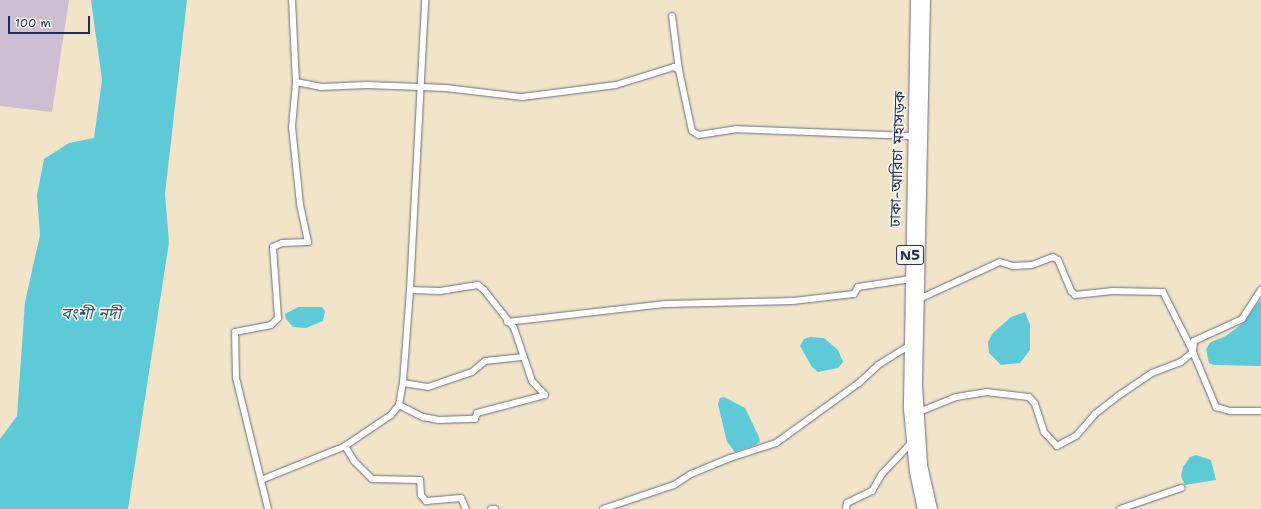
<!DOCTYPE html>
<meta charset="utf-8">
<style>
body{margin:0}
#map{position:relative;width:1261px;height:509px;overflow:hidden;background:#f1e4c8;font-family:"Shantell Sans","Noto Sans Bengali",sans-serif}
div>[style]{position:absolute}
.industrial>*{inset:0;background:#cebed2}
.water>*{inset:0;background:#5ecad7}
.roads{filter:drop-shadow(0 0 1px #666e83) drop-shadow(0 0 1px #666e83)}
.minor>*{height:6px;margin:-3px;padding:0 3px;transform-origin:3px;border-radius:3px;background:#fff}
.highway>*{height:10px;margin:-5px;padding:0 5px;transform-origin:5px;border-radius:5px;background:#fff}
span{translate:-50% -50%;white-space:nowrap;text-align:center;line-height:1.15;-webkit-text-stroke:3px #fbf7ec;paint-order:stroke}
.shield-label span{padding:1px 3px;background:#fbf7ec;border:1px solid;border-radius:3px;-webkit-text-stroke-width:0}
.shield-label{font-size:14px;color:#1b2f5e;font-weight:700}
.street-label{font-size:15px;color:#1b2f5e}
.water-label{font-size:16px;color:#2c567c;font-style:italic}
.scale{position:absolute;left:8px;top:16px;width:82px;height:18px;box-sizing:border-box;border:2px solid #1b2f5e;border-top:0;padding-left:5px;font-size:12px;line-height:14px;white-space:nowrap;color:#1b2f5e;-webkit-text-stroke:3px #fbf7ec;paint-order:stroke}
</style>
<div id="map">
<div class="industrial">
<div style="clip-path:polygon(0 0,69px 0,52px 112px,0 106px)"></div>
</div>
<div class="water">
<div style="clip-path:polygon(91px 0,187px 0,165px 194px,169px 242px,128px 509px,0 509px,0 439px,17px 416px,25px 302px,40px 235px,37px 195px,44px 159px,69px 143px,94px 138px,102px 80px)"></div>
<div style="clip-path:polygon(1261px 299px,1261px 366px,1214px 365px,1209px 363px,1206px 349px,1211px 342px,1226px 336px,1243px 323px)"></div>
<div style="clip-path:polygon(298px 307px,322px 307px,325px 311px,323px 321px,306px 328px,293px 327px,286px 319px,285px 314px)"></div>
<div style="clip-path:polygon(1025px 312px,1030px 325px,1030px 350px,1020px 363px,1001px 365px,989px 353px,988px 342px,993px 333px,1011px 317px)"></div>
<div style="clip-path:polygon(810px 337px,824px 338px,838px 350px,843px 362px,838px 368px,818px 372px,812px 367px,800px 346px,804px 339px)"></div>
<div style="clip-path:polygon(724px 397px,745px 408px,759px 437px,760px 442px,755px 445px,735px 452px,727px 442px,718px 404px,720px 398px)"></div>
<div style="clip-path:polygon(1196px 455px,1211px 460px,1216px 480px,1185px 485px,1181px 476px,1183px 467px,1190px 457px)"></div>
</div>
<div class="roads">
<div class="minor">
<div style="left:672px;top:16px;width:54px;rotate:82.6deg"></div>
<div style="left:296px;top:82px;width:25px;rotate:11deg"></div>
<div style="left:321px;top:87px;width:46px;rotate:-2.5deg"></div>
<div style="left:367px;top:85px;width:79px;rotate:2.2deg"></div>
<div style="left:446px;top:88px;width:77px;rotate:6.8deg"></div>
<div style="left:522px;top:97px;width:95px;rotate:-7.3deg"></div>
<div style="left:616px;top:85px;width:61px;rotate:-17.2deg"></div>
<div style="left:674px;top:67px;width:6px;rotate:31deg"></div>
<div style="left:679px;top:70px;width:62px;rotate:78deg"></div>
<div style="left:692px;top:131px;width:8px;rotate:30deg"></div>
<div style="left:699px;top:135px;width:37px;rotate:-9deg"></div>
<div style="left:736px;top:129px;width:178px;rotate:2.3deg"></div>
<div style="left:410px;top:290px;width:30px;rotate:2deg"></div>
<div style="left:440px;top:291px;width:38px;rotate:-9deg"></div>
<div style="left:478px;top:285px;width:8px;rotate:40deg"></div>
<div style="left:484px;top:290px;width:48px;rotate:51.7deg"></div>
<div style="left:514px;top:328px;width:56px;rotate:71.2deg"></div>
<div style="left:532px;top:381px;width:19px;rotate:47deg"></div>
<div style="left:919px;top:299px;width:89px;rotate:-24.6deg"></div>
<div style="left:1000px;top:262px;width:14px;rotate:17deg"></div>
<div style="left:1013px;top:266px;width:19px;rotate:-3deg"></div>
<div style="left:1032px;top:265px;width:22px;rotate:-21deg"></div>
<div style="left:1053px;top:257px;width:6px;rotate:31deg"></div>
<div style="left:1058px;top:260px;width:34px;rotate:67deg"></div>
<div style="left:1071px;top:291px;width:6px;rotate:45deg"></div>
<div style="left:1075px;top:295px;width:36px;rotate:-6deg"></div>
<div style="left:1111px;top:291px;width:52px;rotate:1.1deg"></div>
<div style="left:1163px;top:292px;width:67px;rotate:63.4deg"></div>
<div style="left:1193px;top:352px;width:60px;rotate:67.3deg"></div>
<div style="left:1216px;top:407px;width:15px;rotate:16deg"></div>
<div style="left:1230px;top:411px;width:31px"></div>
<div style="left:507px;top:322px;width:160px;rotate:-6.5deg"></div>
<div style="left:666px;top:304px;width:127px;rotate:-1.4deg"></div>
<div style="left:793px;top:301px;width:61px;rotate:-6.5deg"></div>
<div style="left:854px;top:294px;width:8px;rotate:-60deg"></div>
<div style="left:858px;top:287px;width:53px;rotate:-8.7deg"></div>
<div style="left:403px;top:383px;width:25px;rotate:9deg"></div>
<div style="left:428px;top:387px;width:46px;rotate:-18.8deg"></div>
<div style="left:472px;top:372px;width:17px;rotate:-40deg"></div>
<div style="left:485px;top:361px;width:37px;rotate:-6deg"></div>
<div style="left:399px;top:405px;width:27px;rotate:27deg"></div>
<div style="left:423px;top:417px;width:16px;rotate:11deg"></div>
<div style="left:439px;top:420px;width:36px;rotate:-2deg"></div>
<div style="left:475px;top:419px;width:6px;rotate:-72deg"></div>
<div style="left:477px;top:413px;width:70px;rotate:-14.8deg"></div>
<div style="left:919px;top:412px;width:40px;rotate:-22deg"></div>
<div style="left:956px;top:397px;width:30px;rotate:-9deg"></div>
<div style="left:986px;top:392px;width:43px;rotate:6.6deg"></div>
<div style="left:1029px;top:397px;width:9px;rotate:49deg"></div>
<div style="left:1035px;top:404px;width:29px;rotate:72deg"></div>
<div style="left:1044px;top:432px;width:19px;rotate:47deg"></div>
<div style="left:1057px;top:446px;width:21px;rotate:-28deg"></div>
<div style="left:1076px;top:436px;width:29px;rotate:-49deg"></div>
<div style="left:1095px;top:414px;width:29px;rotate:-38deg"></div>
<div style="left:1118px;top:396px;width:41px;rotate:-34.1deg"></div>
<div style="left:1152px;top:373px;width:31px;rotate:-21deg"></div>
<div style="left:1181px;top:362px;width:16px;rotate:-40deg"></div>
<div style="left:1193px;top:352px;width:11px;rotate:-85deg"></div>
<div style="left:1194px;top:341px;width:53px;rotate:-24.6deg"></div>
<div style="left:1242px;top:319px;width:35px;rotate:-57deg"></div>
<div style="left:345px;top:446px;width:17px;rotate:59deg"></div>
<div style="left:354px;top:461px;width:25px;rotate:45deg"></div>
<div style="left:372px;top:479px;width:48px;rotate:1.2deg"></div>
<div style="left:420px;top:480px;width:15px;rotate:86deg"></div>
<div style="left:421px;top:495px;width:8px;rotate:50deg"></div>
<div style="left:426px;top:501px;width:35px;rotate:-5deg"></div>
<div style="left:461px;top:498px;width:12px;rotate:66deg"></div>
<div style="left:261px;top:480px;width:91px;rotate:-22deg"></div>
<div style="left:345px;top:446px;width:55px;rotate:-34deg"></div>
<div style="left:391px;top:415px;width:13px;rotate:-51deg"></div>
<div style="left:399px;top:405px;width:22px;rotate:-80deg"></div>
<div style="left:403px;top:383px;width:93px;rotate:-85.7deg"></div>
<div style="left:410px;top:290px;width:290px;rotate:-87deg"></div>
<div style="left:268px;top:509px;width:135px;rotate:-103.7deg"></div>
<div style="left:236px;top:378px;width:46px;rotate:-91.2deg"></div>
<div style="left:235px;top:332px;width:37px;rotate:-11deg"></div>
<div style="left:271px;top:325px;width:10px;rotate:-45deg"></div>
<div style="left:278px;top:318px;width:71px;rotate:-94deg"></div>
<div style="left:273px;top:247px;width:10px;rotate:-24deg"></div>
<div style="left:282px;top:243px;width:26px;rotate:-2deg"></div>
<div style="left:308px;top:242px;width:39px;rotate:-102deg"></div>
<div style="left:300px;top:204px;width:77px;rotate:-95.9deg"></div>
<div style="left:292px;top:127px;width:45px;rotate:-84.9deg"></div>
<div style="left:296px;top:82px;width:82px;rotate:-92.8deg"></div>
<div style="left:491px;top:509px;width:4px"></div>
<div style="left:603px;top:509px;width:75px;rotate:-18.7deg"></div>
<div style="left:674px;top:485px;width:20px;rotate:-33deg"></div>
<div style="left:691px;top:474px;width:42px;rotate:-22.3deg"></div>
<div style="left:730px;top:458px;width:48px;rotate:-18.1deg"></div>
<div style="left:776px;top:443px;width:102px;rotate:-35.9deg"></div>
<div style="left:859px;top:383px;width:26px;rotate:-43deg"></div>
<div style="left:878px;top:365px;width:36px;rotate:-32deg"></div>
<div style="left:846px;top:509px;width:6px;rotate:-81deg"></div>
<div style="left:847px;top:503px;width:28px;rotate:-26deg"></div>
<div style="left:872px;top:491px;width:20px;rotate:-60deg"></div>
<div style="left:882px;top:474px;width:44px;rotate:-46.8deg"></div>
<div style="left:1120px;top:509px;width:65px;rotate:-19deg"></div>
</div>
<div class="highway">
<div style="left:916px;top:0;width:409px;rotate:91deg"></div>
<div style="left:909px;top:409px;width:63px;rotate:84.6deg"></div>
<div style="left:915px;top:472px;width:38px;rotate:78deg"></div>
<div style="left:925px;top:0;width:385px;rotate:91.2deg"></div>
<div style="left:917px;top:385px;width:80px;rotate:86.4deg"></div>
<div style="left:922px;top:465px;width:45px;rotate:77.2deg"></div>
</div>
</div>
<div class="shield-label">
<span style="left:910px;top:255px">N5</span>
</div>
<div class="street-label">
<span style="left:898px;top:159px;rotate:-88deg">ঢাকা-আরিচা মহাসড়ক</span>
</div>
<div class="water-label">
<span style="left:91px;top:314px">বংশী নদী</span>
</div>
<div class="scale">100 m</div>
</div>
